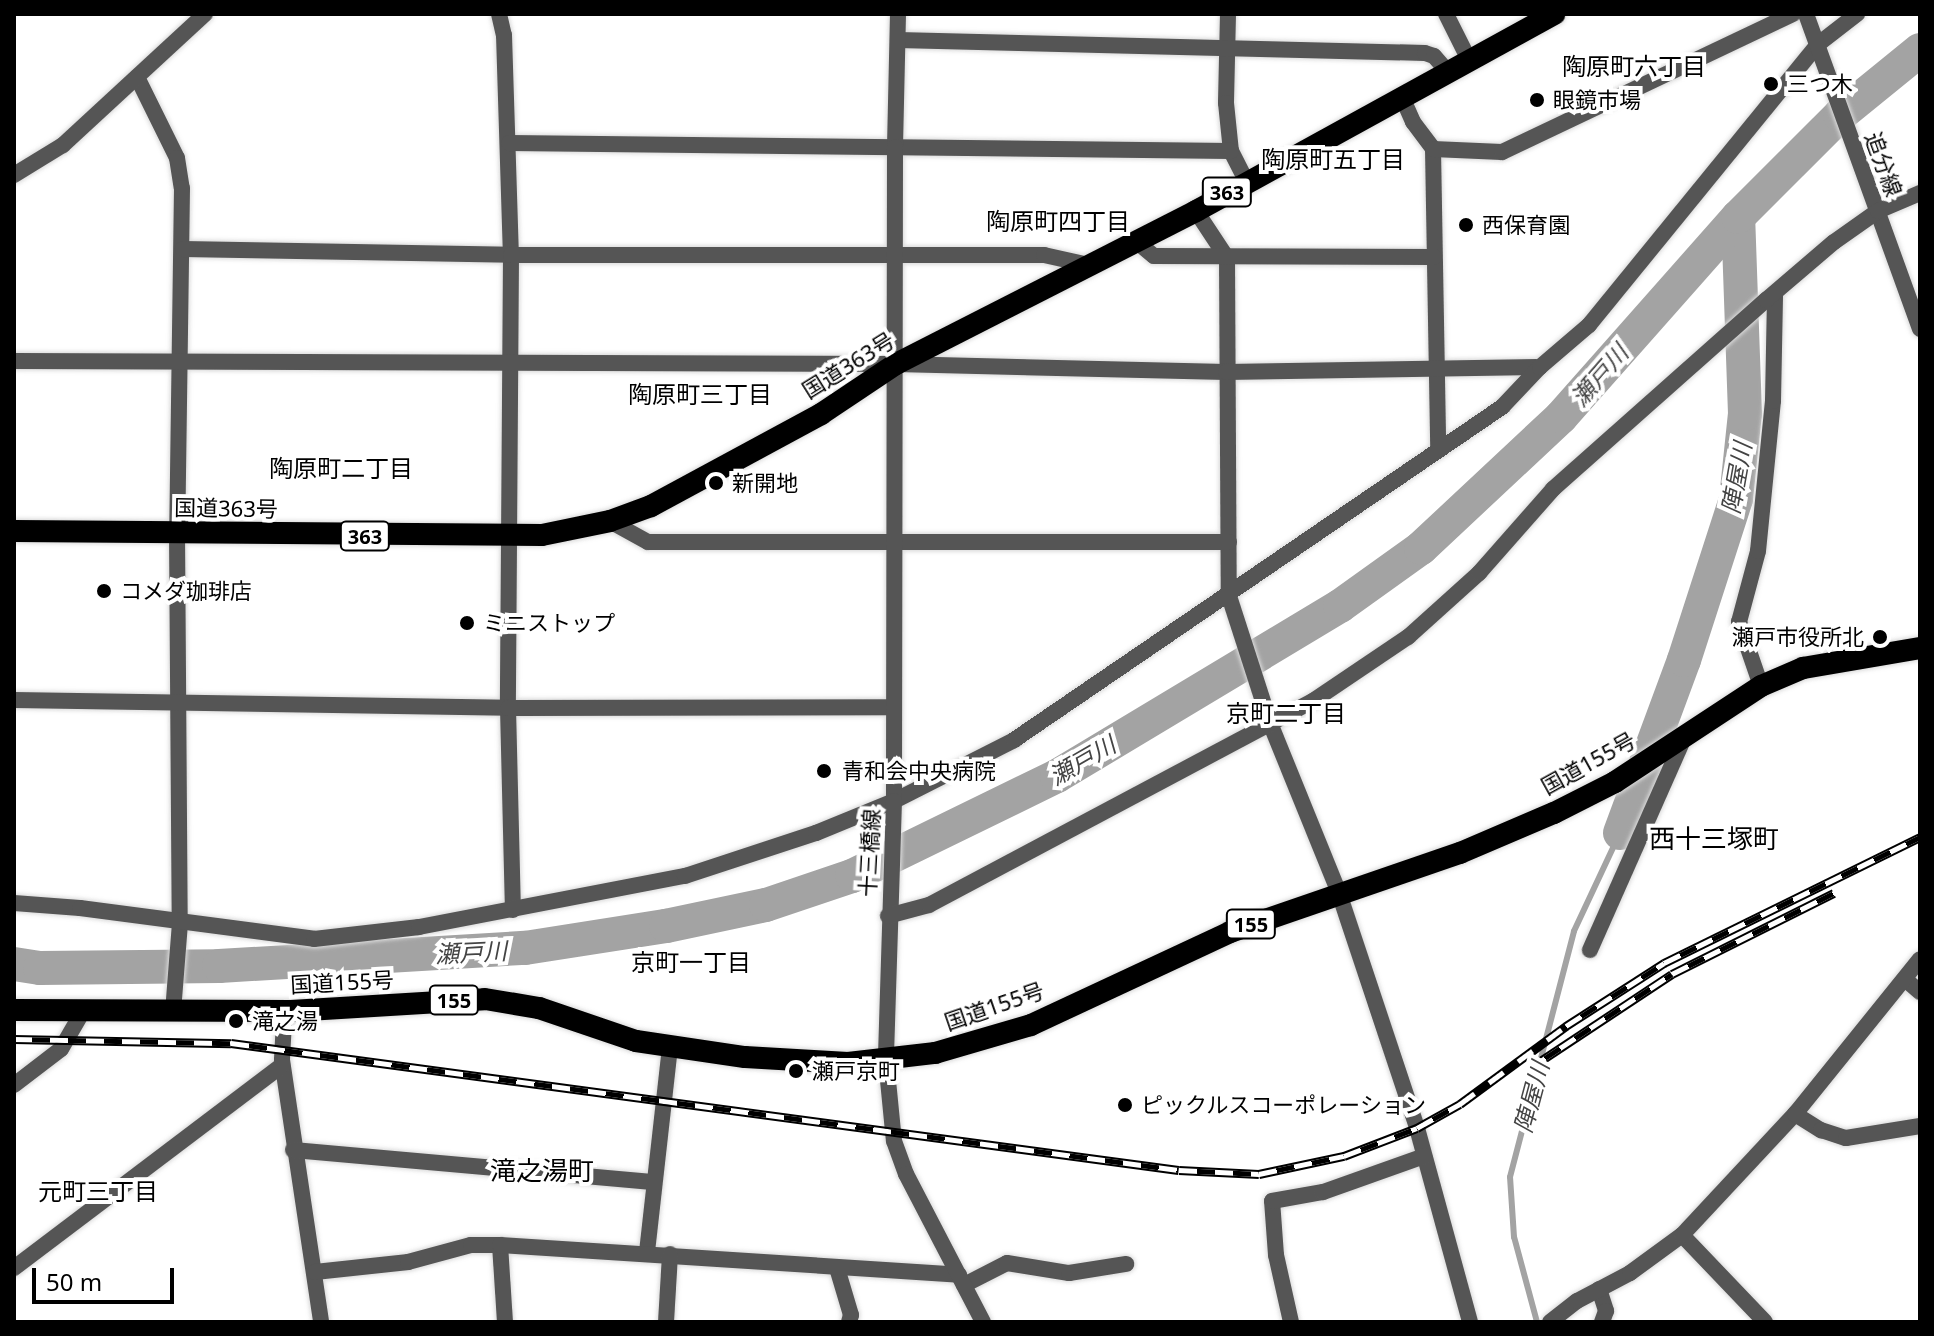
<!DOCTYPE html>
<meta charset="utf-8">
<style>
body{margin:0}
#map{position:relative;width:1934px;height:1336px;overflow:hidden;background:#fff;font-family:"Noto Sans","Noto Sans JP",sans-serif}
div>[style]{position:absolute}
.stream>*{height:6px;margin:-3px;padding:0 3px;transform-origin:3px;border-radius:3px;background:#a3a3a3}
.river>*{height:34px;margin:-17px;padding:0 17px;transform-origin:17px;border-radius:17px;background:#a3a3a3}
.roads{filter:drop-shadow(0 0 2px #dbdbdb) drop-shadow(0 0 2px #dbdbdb)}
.minor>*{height:16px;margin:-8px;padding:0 8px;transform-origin:8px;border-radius:8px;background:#555}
.tertiary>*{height:16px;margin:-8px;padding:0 8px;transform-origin:8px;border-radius:8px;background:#555}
.trunk>*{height:22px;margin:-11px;padding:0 11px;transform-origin:11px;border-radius:11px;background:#000}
.rail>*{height:9px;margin-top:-4.5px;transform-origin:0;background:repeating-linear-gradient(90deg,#fff 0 18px,#000 0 36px);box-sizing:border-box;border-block:2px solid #000}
.dots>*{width:22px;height:22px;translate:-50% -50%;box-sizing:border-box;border:4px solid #fff;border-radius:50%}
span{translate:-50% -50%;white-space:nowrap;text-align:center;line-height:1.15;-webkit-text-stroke:8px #fff;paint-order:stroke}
.shield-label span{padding:2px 6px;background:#fff;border:2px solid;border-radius:6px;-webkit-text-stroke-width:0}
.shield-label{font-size:20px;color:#000;font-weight:700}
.poi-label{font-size:22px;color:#000}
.left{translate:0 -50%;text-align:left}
.right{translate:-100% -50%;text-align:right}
.street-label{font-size:22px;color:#000}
.neighbourhood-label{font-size:24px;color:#000}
.water-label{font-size:24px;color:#444;font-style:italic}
.quarter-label{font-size:26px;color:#000}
.frame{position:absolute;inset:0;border:16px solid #000;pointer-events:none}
.scale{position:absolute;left:32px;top:1268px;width:142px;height:36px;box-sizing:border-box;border:4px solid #000;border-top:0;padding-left:10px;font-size:24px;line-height:28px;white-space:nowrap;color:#000;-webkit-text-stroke:6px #fff;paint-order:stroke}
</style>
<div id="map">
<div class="stream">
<div style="left:1537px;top:1322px;width:88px;rotate:-105.1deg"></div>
<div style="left:1514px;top:1237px;width:60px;rotate:-93.8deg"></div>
<div style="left:1510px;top:1177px;width:254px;rotate:-75.4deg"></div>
<div style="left:1574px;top:931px;width:108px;rotate:-64.9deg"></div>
</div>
<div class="river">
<div style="left:1620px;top:833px;width:184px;rotate:-69.7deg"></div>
<div style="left:1684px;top:660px;width:169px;rotate:-72.1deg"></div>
<div style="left:1736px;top:499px;width:85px;rotate:-84deg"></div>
<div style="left:1745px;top:414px;width:197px;rotate:-92deg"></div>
<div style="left:14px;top:964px;width:26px;rotate:9deg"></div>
<div style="left:40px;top:968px;width:179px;rotate:-0.6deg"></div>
<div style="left:219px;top:966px;width:307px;rotate:-3.4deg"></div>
<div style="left:525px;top:948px;width:143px;rotate:-8.9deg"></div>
<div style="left:666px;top:926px;width:102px;rotate:-11.9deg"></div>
<div style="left:766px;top:905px;width:91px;rotate:-18.6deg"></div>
<div style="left:852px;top:876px;width:228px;rotate:-26deg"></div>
<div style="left:1057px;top:776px;width:330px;rotate:-31deg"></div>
<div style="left:1340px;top:606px;width:100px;rotate:-35.6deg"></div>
<div style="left:1421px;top:548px;width:192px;rotate:-43.1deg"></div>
<div style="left:1561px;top:417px;width:267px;rotate:-48.5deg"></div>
<div style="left:1738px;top:217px;width:144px;rotate:-45deg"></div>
<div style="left:1840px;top:115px;width:103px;rotate:-39.1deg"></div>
</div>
<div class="roads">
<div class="minor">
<div style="left:499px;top:14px;width:22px;rotate:77deg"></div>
<div style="left:504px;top:35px;width:220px;rotate:88.2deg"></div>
<div style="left:511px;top:255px;width:453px;rotate:90.4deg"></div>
<div style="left:508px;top:708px;width:202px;rotate:88.6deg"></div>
<div style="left:1228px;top:14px;width:89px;rotate:91.3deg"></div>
<div style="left:1226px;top:103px;width:48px;rotate:84.1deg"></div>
<div style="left:1231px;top:151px;width:34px;rotate:63deg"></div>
<div style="left:1446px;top:14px;width:51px;rotate:63.4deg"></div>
<div style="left:898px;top:40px;width:527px;rotate:1.41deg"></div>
<div style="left:1425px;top:53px;width:9px;rotate:18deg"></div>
<div style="left:1434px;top:56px;width:21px;rotate:49deg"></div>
<div style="left:137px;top:77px;width:90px;rotate:63.7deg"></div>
<div style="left:177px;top:158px;width:30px;rotate:81deg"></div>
<div style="left:182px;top:188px;width:344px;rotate:90.8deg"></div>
<div style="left:177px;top:532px;width:391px;rotate:89.6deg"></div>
<div style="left:180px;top:923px;width:89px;rotate:94.5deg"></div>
<div style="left:1402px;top:97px;width:27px;rotate:66deg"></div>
<div style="left:1413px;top:122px;width:34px;rotate:53deg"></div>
<div style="left:1433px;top:149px;width:301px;rotate:89deg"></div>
<div style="left:509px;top:143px;width:722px;rotate:0.63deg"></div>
<div style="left:1433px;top:149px;width:69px;rotate:2.5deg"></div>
<div style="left:1502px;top:152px;width:322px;rotate:-25.4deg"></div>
<div style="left:14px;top:175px;width:57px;rotate:-31.5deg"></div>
<div style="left:63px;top:145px;width:193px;rotate:-42.7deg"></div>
<div style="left:1196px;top:211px;width:56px;rotate:56.6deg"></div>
<div style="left:1227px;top:258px;width:338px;rotate:89.7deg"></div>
<div style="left:1229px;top:596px;width:133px;rotate:72.1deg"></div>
<div style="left:1270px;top:723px;width:183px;rotate:67.9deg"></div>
<div style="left:1339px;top:893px;width:248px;rotate:71.6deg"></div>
<div style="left:1417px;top:1128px;width:201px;rotate:74.7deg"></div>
<div style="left:1136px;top:241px;width:23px;rotate:40deg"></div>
<div style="left:1154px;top:256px;width:280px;rotate:0.2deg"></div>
<div style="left:183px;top:249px;width:328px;rotate:1deg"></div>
<div style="left:511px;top:255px;width:533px"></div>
<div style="left:1044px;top:255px;width:46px;rotate:12.5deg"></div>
<div style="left:14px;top:361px;width:882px;rotate:0.19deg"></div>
<div style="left:896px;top:364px;width:330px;rotate:1.4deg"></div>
<div style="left:1226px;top:372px;width:314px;rotate:-0.9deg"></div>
<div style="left:610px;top:521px;width:43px;rotate:28.9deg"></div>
<div style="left:648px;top:542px;width:581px"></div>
<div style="left:1761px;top:686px;width:68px;rotate:-109deg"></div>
<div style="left:1739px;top:622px;width:73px;rotate:-75deg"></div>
<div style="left:1758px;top:551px;width:151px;rotate:-84.3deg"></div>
<div style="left:1773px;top:401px;width:108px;rotate:-88.9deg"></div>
<div style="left:14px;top:700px;width:494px;rotate:0.9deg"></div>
<div style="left:508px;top:708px;width:386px;rotate:-0.1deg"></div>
<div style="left:14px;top:903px;width:66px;rotate:4.3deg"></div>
<div style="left:80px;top:908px;width:236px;rotate:7.5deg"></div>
<div style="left:314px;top:939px;width:106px;rotate:-6.5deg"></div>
<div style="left:419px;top:927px;width:271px;rotate:-10.9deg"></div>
<div style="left:685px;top:876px;width:138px;rotate:-18.2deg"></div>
<div style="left:816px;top:833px;width:84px;rotate:-22.3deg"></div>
<div style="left:894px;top:801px;width:135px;rotate:-26.9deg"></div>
<div style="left:1014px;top:740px;width:591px;rotate:-34.31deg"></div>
<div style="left:1502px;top:407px;width:55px;rotate:-46.5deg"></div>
<div style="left:1540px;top:367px;width:65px;rotate:-40.6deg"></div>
<div style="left:1589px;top:325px;width:361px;rotate:-50.8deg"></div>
<div style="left:1817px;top:45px;width:51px;rotate:-37.8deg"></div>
<div style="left:1590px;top:950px;width:234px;rotate:-66.1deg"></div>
<div style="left:1906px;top:980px;width:18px;rotate:41deg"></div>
<div style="left:291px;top:1011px;width:12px;rotate:125deg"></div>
<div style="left:284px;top:1021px;width:39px;rotate:93deg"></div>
<div style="left:282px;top:1060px;width:265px;rotate:81.5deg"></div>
<div style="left:14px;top:1085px;width:59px;rotate:-37.5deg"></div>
<div style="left:61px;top:1049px;width:44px;rotate:-59.9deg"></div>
<div style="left:293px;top:1150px;width:361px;rotate:5.1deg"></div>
<div style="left:1682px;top:1235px;width:120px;rotate:46.3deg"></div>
<div style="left:500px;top:1245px;width:77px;rotate:86.3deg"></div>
<div style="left:647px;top:1252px;width:207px;rotate:-83.6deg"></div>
<div style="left:14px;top:1268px;width:336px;rotate:-37.1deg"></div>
<div style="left:837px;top:1268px;width:49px;rotate:73.4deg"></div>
<div style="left:851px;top:1315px;width:7px;rotate:106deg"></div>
<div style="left:315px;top:1272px;width:94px;rotate:-6.1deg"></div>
<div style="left:408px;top:1262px;width:65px;rotate:-15.1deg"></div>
<div style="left:471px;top:1245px;width:29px"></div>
<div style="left:500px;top:1245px;width:460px;rotate:3.7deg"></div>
<div style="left:964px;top:1285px;width:48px;rotate:-27.1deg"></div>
<div style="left:1007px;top:1263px;width:63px;rotate:9.2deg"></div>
<div style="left:1069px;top:1273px;width:58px;rotate:-9deg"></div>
<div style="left:1599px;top:1289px;width:23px;rotate:72deg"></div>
<div style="left:1606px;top:1311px;width:12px;rotate:110deg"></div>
<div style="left:666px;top:1322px;width:68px;rotate:-86.6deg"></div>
<div style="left:1291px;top:1322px;width:69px;rotate:-102.6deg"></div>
<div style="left:1276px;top:1255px;width:54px;rotate:-94.2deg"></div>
<div style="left:1272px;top:1201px;width:52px;rotate:-10deg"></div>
<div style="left:1323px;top:1192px;width:107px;rotate:-19.6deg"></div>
<div style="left:1550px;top:1322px;width:34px;rotate:-38deg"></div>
<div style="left:1577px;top:1301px;width:60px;rotate:-27.8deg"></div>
<div style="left:1630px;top:1273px;width:64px;rotate:-36.2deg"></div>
<div style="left:1682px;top:1235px;width:166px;rotate:-47deg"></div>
<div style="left:1795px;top:1114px;width:199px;rotate:-51.1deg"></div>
</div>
<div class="tertiary">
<div style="left:898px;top:14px;width:133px;rotate:91.3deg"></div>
<div style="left:895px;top:147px;width:654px;rotate:90.09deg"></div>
<div style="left:894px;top:801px;width:259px;rotate:91.8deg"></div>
<div style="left:886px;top:1060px;width:81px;rotate:84.4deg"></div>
<div style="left:894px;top:1141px;width:35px;rotate:70deg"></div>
<div style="left:906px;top:1174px;width:167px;rotate:62.5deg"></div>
<div style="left:1806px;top:14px;width:335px;rotate:70.1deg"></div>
<div style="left:888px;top:916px;width:42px;rotate:-15deg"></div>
<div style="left:929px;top:905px;width:435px;rotate:-28deg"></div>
<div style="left:1313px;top:701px;width:115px;rotate:-34deg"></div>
<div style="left:1408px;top:637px;width:96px;rotate:-42deg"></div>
<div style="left:1479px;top:573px;width:112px;rotate:-48.6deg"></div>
<div style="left:1553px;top:489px;width:285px;rotate:-41.6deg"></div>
<div style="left:1766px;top:300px;width:89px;rotate:-40.5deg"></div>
<div style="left:1834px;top:242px;width:54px;rotate:-35.2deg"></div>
<div style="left:1878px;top:211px;width:46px;rotate:-23.2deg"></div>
<div style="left:1795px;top:1114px;width:31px;rotate:32deg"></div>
<div style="left:1821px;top:1130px;width:26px;rotate:18deg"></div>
<div style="left:1846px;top:1138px;width:75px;rotate:-9.2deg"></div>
</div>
<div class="trunk">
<div style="left:14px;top:531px;width:528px;rotate:0.43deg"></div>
<div style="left:542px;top:535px;width:69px;rotate:-11.6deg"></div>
<div style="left:610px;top:521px;width:44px;rotate:-20.1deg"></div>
<div style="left:651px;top:506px;width:193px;rotate:-28.4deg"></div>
<div style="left:821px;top:414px;width:90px;rotate:-33.7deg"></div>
<div style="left:896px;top:364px;width:337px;rotate:-27deg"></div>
<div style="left:1196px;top:211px;width:409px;rotate:-28.8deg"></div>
<div style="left:14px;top:1010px;width:277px;rotate:0.2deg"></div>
<div style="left:291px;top:1011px;width:194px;rotate:-3.5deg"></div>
<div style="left:485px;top:999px;width:55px;rotate:9.5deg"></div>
<div style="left:539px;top:1008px;width:102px;rotate:18.8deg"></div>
<div style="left:636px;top:1041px;width:110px;rotate:8.4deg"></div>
<div style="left:745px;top:1057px;width:103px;rotate:3.3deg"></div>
<div style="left:848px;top:1063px;width:88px;rotate:-6.6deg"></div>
<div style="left:935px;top:1053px;width:100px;rotate:-16.3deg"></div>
<div style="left:1031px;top:1025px;width:220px;rotate:-25deg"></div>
<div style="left:1230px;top:932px;width:243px;rotate:-19deg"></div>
<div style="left:1460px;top:853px;width:102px;rotate:-23.1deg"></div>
<div style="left:1554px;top:813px;width:68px;rotate:-26.9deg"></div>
<div style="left:1615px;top:782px;width:175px;rotate:-33.3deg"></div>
<div style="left:1761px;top:686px;width:46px;rotate:-23.2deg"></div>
<div style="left:1803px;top:668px;width:119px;rotate:-9.7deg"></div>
</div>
</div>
<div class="rail">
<div style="left:14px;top:1039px;width:217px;rotate:1.1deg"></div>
<div style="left:231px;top:1043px;width:956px;rotate:7.63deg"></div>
<div style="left:1179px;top:1170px;width:80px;rotate:2.9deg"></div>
<div style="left:1259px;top:1174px;width:87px;rotate:-12deg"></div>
<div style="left:1344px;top:1156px;width:78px;rotate:-21deg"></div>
<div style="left:1417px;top:1128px;width:49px;rotate:-29.2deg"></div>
<div style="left:1460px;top:1104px;width:132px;rotate:-36.3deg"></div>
<div style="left:1566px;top:1026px;width:117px;rotate:-32.7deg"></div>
<div style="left:1664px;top:963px;width:285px;rotate:-26.2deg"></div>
<div style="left:1530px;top:1068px;width:170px;rotate:-33.5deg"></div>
<div style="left:1672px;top:974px;width:181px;rotate:-26.6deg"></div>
</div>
<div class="dots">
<div style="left:1771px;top:84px;background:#000"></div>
<div style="left:1537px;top:100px;background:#000"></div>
<div style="left:1466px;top:225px;background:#000"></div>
<div style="left:716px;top:483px;background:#000"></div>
<div style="left:104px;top:591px;background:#000"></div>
<div style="left:467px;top:623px;background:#000"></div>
<div style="left:1880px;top:637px;background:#000"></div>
<div style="left:824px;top:771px;background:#000"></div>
<div style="left:236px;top:1021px;background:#000"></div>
<div style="left:796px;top:1071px;background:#000"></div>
<div style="left:1125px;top:1105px;background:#000"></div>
</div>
<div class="shield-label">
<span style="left:1227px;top:192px">363</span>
<span style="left:365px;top:536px">363</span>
<span style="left:1251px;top:924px">155</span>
<span style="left:454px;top:1000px">155</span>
</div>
<div class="poi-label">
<span class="left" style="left:1787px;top:84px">三つ木</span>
<span class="left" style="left:1553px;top:100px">眼鏡市場</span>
<span class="left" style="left:1482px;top:225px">西保育園</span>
<span class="left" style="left:732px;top:483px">新開地</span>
<span class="left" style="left:120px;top:591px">コメダ珈琲店</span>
<span class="left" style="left:483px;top:623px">ミニストップ</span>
<span class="right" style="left:1864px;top:637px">瀬戸市役所北</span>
<span class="left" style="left:842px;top:771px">青和会中央病院</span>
<span class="left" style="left:252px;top:1021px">滝之湯</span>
<span class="left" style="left:812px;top:1071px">瀬戸京町</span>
<span class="left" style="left:1141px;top:1105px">ピックルスコーポレーション</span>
</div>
<div class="street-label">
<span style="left:1884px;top:164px;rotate:70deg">追分線</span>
<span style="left:848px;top:365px;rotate:-32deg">国道363号</span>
<span style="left:226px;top:508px;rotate:1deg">国道363号</span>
<span style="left:1588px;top:763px;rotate:-29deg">国道155号</span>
<span style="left:869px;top:853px;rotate:-87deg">十三橋線</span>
<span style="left:342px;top:982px;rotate:-3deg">国道155号</span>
<span style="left:994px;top:1006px;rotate:-19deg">国道155号</span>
</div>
<div class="neighbourhood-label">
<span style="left:1634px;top:66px">陶原町六丁目</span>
<span style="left:1333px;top:159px">陶原町五丁目</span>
<span style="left:1058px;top:221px">陶原町四丁目</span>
<span style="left:700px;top:394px">陶原町三丁目</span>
<span style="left:341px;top:468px">陶原町二丁目</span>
<span style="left:1286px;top:713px">京町二丁目</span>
<span style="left:691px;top:962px">京町一丁目</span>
<span style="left:98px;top:1191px">元町三丁目</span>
</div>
<div class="water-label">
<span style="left:1599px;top:375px;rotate:-49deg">瀬戸川</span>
<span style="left:1736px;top:478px;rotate:-80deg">陣屋川</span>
<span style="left:1082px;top:760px;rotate:-30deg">瀬戸川</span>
<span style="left:471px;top:952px;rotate:-3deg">瀬戸川</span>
<span style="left:1531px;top:1097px;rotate:-75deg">陣屋川</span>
</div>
<div class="quarter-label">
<span style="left:1714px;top:839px">西十三塚町</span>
<span style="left:542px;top:1171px">滝之湯町</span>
</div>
<div class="frame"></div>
<div class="scale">50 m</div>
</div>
